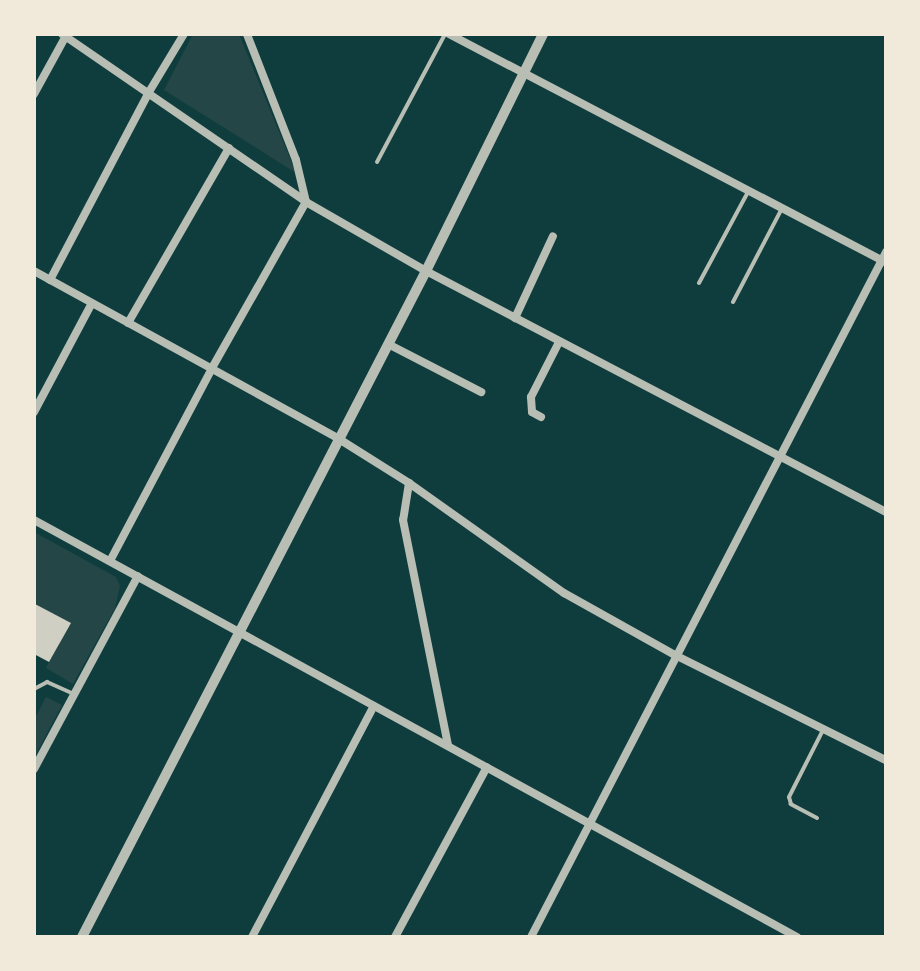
<!DOCTYPE html>
<style>
body{margin:0}
#map{position:relative;width:920px;height:971px;overflow:hidden;background:#0f3d3e;font-family:"Exo 2",sans-serif}
div>[style]{position:absolute}
.green>*{inset:0;background:#244646}
.building>*{inset:0;background:#cfcfc3}
.service>*{height:4px;margin:-2px;padding:0 2px;transform-origin:2px;border-radius:2px;background:#b8beb3}
.minor>*{height:8px;margin:-4px;padding:0 4px;transform-origin:4px;border-radius:4px;background:#b8beb3}
.tertiary>*{height:10px;margin:-5px;padding:0 5px;transform-origin:5px;border-radius:5px;background:#b8beb3}
span{translate:-50% -50%;white-space:nowrap;text-align:center;line-height:1.15;-webkit-text-stroke:6px #f1e9da;paint-order:stroke}
.frame{position:absolute;inset:0;border:36px solid #f1e9da;pointer-events:none}
</style>
<div id="map">
<div class="green">
<div style="clip-path:polygon(193px 34px,239px 34px,296px 173px,164px 90px)"></div>
<div style="clip-path:polygon(34px 532px,116px 577px,120px 586px,115px 608px,73px 684px,46px 668px,70px 623px,34px 606px)"></div>
<div style="clip-path:polygon(46px 697px,62px 705px,34px 758px,34px 720px)"></div>
</div>
<div class="building">
<div style="clip-path:polygon(35px 604px,71px 623px,49px 662px,34px 654px)"></div>
</div>
<div class="service">
<div style="left:377px;top:162px;width:145px;rotate:-62deg"></div>
<div style="left:699px;top:283px;width:103px;rotate:-61.7deg"></div>
<div style="left:733px;top:302px;width:104px;rotate:-62.4deg"></div>
<div style="left:34px;top:689px;width:15px;rotate:-28deg"></div>
<div style="left:47px;top:682px;width:30px;rotate:24deg"></div>
<div style="left:817px;top:818px;width:30px;rotate:-152deg"></div>
<div style="left:791px;top:804px;width:7px;rotate:-106deg"></div>
<div style="left:789px;top:797px;width:75px;rotate:-63.1deg"></div>
</div>
<div class="minor">
<div style="left:62px;top:34px;width:296px;rotate:34.5deg"></div>
<div style="left:306px;top:202px;width:138px;rotate:29.9deg"></div>
<div style="left:426px;top:271px;width:519px;rotate:27.65deg"></div>
<div style="left:449px;top:34px;width:492px;rotate:27.6deg"></div>
<div style="left:34px;top:94px;width:68px;rotate:-61.2deg"></div>
<div style="left:34px;top:271px;width:348px;rotate:28.8deg"></div>
<div style="left:339px;top:439px;width:83px;rotate:32.2deg"></div>
<div style="left:409px;top:483px;width:190px;rotate:35.4deg"></div>
<div style="left:564px;top:593px;width:127px;rotate:29.2deg"></div>
<div style="left:675px;top:655px;width:236px;rotate:26.5deg"></div>
<div style="left:50px;top:280px;width:212px;rotate:-62.2deg"></div>
<div style="left:149px;top:92px;width:68px;rotate:-58.9deg"></div>
<div style="left:515px;top:318px;width:90px;rotate:-65.1deg"></div>
<div style="left:128px;top:323px;width:202px;rotate:-60deg"></div>
<div style="left:388px;top:344px;width:105px;rotate:27.3deg"></div>
<div style="left:34px;top:412px;width:123px;rotate:-62deg"></div>
<div style="left:541px;top:417px;width:10px;rotate:-151deg"></div>
<div style="left:532px;top:412px;width:15px;rotate:-94deg"></div>
<div style="left:531px;top:397px;width:62px;rotate:-63deg"></div>
<div style="left:409px;top:483px;width:37px;rotate:99deg"></div>
<div style="left:403px;top:520px;width:230px;rotate:78.7deg"></div>
<div style="left:34px;top:520px;width:870px;rotate:28.66deg"></div>
<div style="left:110px;top:561px;width:218px;rotate:-62.1deg"></div>
<div style="left:212px;top:368px;width:191px;rotate:-60.5deg"></div>
<div style="left:306px;top:202px;width:43px;rotate:-103.4deg"></div>
<div style="left:296px;top:160px;width:135px;rotate:-111.3deg"></div>
<div style="left:34px;top:769px;width:219px;rotate:-61.7deg"></div>
<div style="left:252px;top:937px;width:261px;rotate:-62.2deg"></div>
<div style="left:395px;top:937px;width:193px;rotate:-61.6deg"></div>
<div style="left:531px;top:937px;width:772px;rotate:-62.6deg"></div>
</div>
<div class="tertiary">
<div style="left:82px;top:937px;width:750px;rotate:-62.68deg"></div>
<div style="left:426px;top:271px;width:264px;rotate:-63.7deg"></div>
</div>
<div class="frame"></div>
</div>
